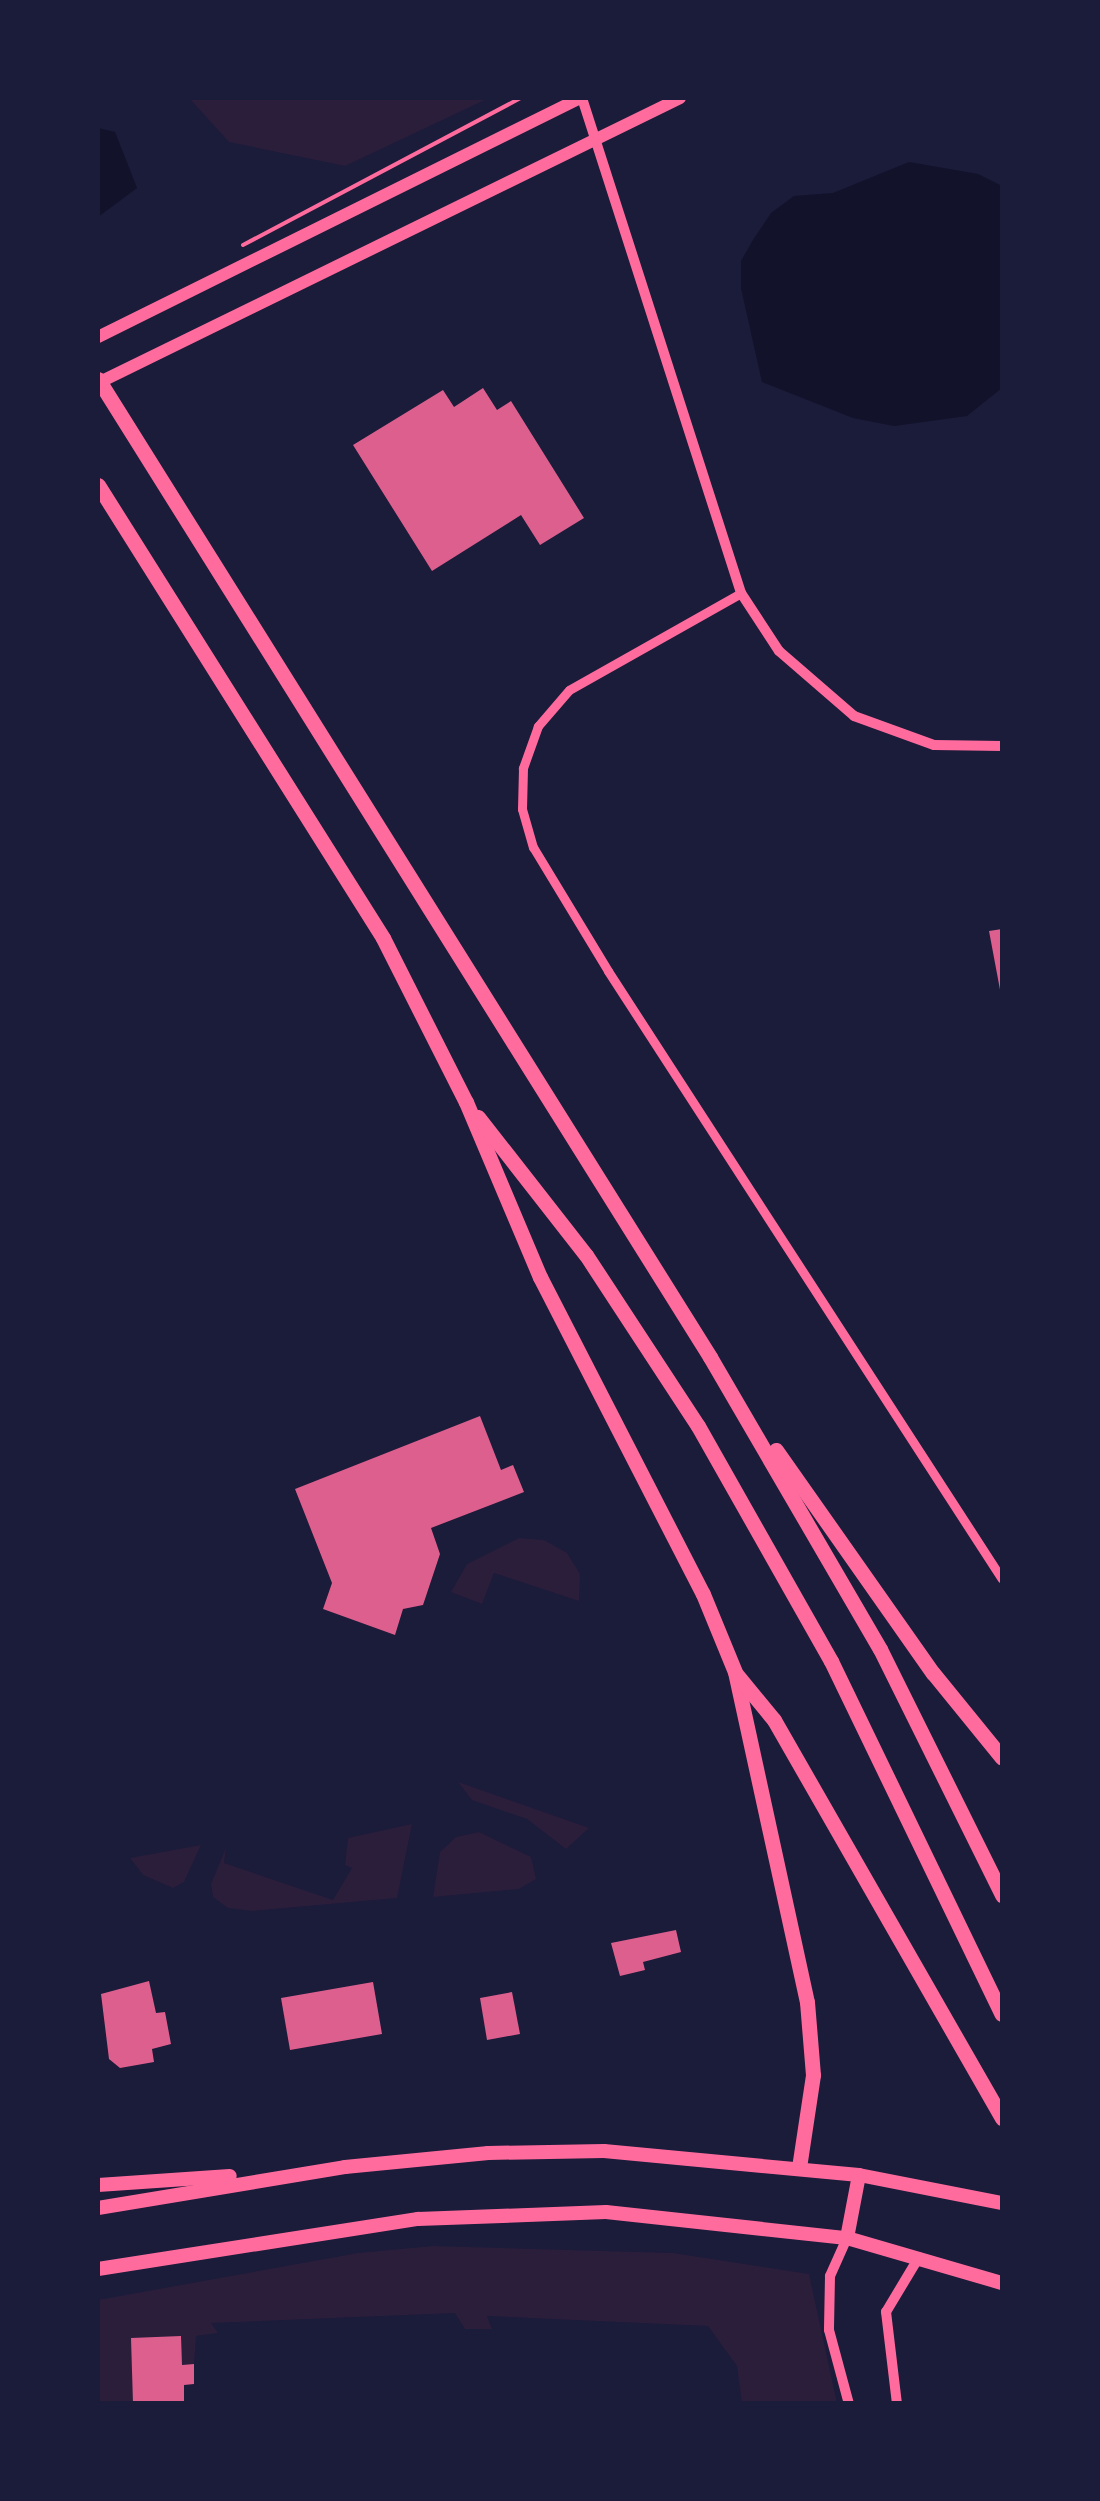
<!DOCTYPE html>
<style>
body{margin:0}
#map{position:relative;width:1100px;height:2501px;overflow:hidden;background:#1b1b3a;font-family:"Work Sans",sans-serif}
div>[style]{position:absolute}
.green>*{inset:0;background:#2a1e3b}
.water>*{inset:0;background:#12122b}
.building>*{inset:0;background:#dd5f8e}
.path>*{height:4px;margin:-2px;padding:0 2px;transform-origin:2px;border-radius:2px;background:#ff6b9d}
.minor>*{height:9px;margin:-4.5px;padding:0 4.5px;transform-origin:4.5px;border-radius:4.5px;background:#ff6b9d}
.tertiary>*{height:10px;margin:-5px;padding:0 5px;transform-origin:5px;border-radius:5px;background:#ff6b9d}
.secondary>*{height:12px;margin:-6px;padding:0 6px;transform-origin:6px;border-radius:6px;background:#ff6b9d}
.trunk>*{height:14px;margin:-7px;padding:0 7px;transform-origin:7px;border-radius:7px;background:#ff6b9d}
.motorway>*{height:15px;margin:-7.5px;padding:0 7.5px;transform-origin:7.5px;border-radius:7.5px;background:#ff6b9d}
span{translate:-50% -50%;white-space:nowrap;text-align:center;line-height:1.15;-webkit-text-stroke:10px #1b1b3a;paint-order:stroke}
.frame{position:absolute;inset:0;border:100px solid #1b1b3a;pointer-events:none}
</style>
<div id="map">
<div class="green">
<div style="clip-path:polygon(189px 98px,489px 98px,345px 166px,229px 142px)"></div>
<div style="clip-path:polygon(519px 1538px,544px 1540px,567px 1553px,580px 1574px,579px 1601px,494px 1573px,482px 1604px,451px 1592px,467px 1564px)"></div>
<div style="clip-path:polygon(458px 1782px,589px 1828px,566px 1849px,527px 1819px,472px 1800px)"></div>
<div style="clip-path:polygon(412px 1824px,397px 1898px,252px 1911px,228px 1908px,213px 1897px,211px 1884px,226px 1848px,224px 1863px,333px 1900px,352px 1868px,345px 1865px,348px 1838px)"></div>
<div style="clip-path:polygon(479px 1832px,531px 1857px,536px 1879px,519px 1889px,433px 1897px,440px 1852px,456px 1837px)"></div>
<div style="clip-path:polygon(201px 1845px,184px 1882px,173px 1888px,143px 1875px,130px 1858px)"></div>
<div style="clip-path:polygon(433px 2246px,673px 2253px,809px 2274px,837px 2403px,742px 2403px,737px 2366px,708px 2326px,487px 2316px,492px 2329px,465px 2329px,455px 2313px,211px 2323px,218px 2333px,196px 2336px,194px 2364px,182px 2365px,132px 2338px,133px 2403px,98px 2404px,98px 2300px,358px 2253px)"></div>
</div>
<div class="water">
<div style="clip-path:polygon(98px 128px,115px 132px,137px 188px,98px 217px)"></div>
<div style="clip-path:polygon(909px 162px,978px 174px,1002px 186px,1002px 388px,967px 416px,894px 426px,853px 418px,762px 382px,741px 288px,741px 261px,753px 240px,771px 213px,794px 196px,833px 193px)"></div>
</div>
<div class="building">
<div style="clip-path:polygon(483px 388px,497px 410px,511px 401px,584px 518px,540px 545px,521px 515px,432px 571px,353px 445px,443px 390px,454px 407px)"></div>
<div style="clip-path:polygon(1002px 929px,1002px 995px,1001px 995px,989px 931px)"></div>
<div style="clip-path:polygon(480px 1416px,501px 1470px,513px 1465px,524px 1492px,431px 1528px,440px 1554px,423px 1605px,403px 1609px,395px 1635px,323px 1609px,332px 1583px,295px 1489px)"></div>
<div style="clip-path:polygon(676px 1930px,681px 1952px,643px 1962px,645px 1970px,620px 1976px,611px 1943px)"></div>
<div style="clip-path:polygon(149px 1981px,156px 2013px,165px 2012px,171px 2044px,152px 2049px,154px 2062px,120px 2068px,109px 2059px,101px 1994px)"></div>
<div style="clip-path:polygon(373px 1982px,382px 2034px,290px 2050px,281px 1998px)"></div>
<div style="clip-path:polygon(512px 1992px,520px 2034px,487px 2040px,480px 1998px)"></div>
<div style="clip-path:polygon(181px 2336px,182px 2365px,194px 2364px,194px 2384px,184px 2385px,184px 2404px,133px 2404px,131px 2338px)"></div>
</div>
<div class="path">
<div style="left:243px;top:245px;width:314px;rotate:-27.9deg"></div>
</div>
<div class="minor">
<div style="left:741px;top:593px;width:197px;rotate:150.6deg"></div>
<div style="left:569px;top:690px;width:48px;rotate:130.7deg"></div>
<div style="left:538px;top:726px;width:45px;rotate:109.7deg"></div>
<div style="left:523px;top:768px;width:41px;rotate:91.4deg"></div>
<div style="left:522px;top:809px;width:40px;rotate:74deg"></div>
<div style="left:533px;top:847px;width:145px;rotate:58.8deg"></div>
<div style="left:608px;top:971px;width:724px;rotate:57.06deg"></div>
</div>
<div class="tertiary">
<div style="left:582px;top:98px;width:520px;rotate:72.19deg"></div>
<div style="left:741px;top:593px;width:69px;rotate:56.8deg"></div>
<div style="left:779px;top:651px;width:99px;rotate:40.9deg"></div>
<div style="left:854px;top:716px;width:85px;rotate:19.9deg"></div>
<div style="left:934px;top:745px;width:68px;rotate:0.8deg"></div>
<div style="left:847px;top:2238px;width:42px;rotate:114.1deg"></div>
<div style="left:830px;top:2276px;width:54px;rotate:91.1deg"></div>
<div style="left:829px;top:2330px;width:77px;rotate:74.9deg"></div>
<div style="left:897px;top:2404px;width:93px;rotate:-96.8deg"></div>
<div style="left:886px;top:2312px;width:64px;rotate:-59deg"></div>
</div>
<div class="secondary">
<div style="left:98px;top:337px;width:538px;rotate:-26.37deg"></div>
<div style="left:98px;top:383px;width:648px;rotate:-26.09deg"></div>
</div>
<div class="trunk">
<div style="left:98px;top:2185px;width:132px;rotate:-3.9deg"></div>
<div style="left:98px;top:2208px;width:250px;rotate:-9.4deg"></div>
<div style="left:345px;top:2167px;width:144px;rotate:-5.6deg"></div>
<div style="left:488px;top:2153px;width:116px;rotate:-1deg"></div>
<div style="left:604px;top:2151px;width:256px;rotate:5.4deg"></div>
<div style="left:859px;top:2175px;width:146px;rotate:11.1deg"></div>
<div style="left:847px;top:2238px;width:64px;rotate:-79.2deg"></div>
<div style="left:98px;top:2269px;width:324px;rotate:-8.9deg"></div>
<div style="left:418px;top:2219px;width:188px;rotate:-2.1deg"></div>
<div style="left:606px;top:2212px;width:242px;rotate:6.2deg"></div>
<div style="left:847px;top:2238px;width:161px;rotate:16.2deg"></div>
</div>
<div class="motorway">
<div style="left:98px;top:379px;width:1154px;rotate:57.96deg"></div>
<div style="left:710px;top:1357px;width:338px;rotate:59.8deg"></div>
<div style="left:880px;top:1649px;width:275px;rotate:63.6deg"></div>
<div style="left:98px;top:485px;width:535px;rotate:57.82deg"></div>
<div style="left:383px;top:938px;width:184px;rotate:63.2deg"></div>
<div style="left:466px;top:1102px;width:190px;rotate:67.1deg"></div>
<div style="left:540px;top:1277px;width:356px;rotate:62.8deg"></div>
<div style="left:703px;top:1594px;width:84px;rotate:67.7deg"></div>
<div style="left:735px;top:1672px;width:338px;rotate:77.7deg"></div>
<div style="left:807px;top:2002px;width:73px;rotate:85.3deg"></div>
<div style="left:813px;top:2075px;width:94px;rotate:98.6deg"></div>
<div style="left:478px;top:1117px;width:175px;rotate:52deg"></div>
<div style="left:586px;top:1255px;width:204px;rotate:56.8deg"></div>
<div style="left:698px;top:1426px;width:270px;rotate:60.5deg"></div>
<div style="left:831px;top:1661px;width:392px;rotate:64.2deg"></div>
<div style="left:776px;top:1450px;width:273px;rotate:54.9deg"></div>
<div style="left:933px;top:1673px;width:109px;rotate:50.9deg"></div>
<div style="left:737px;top:1675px;width:58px;rotate:50.6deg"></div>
<div style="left:774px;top:1720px;width:459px;rotate:60.2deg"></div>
</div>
<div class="frame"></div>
</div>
